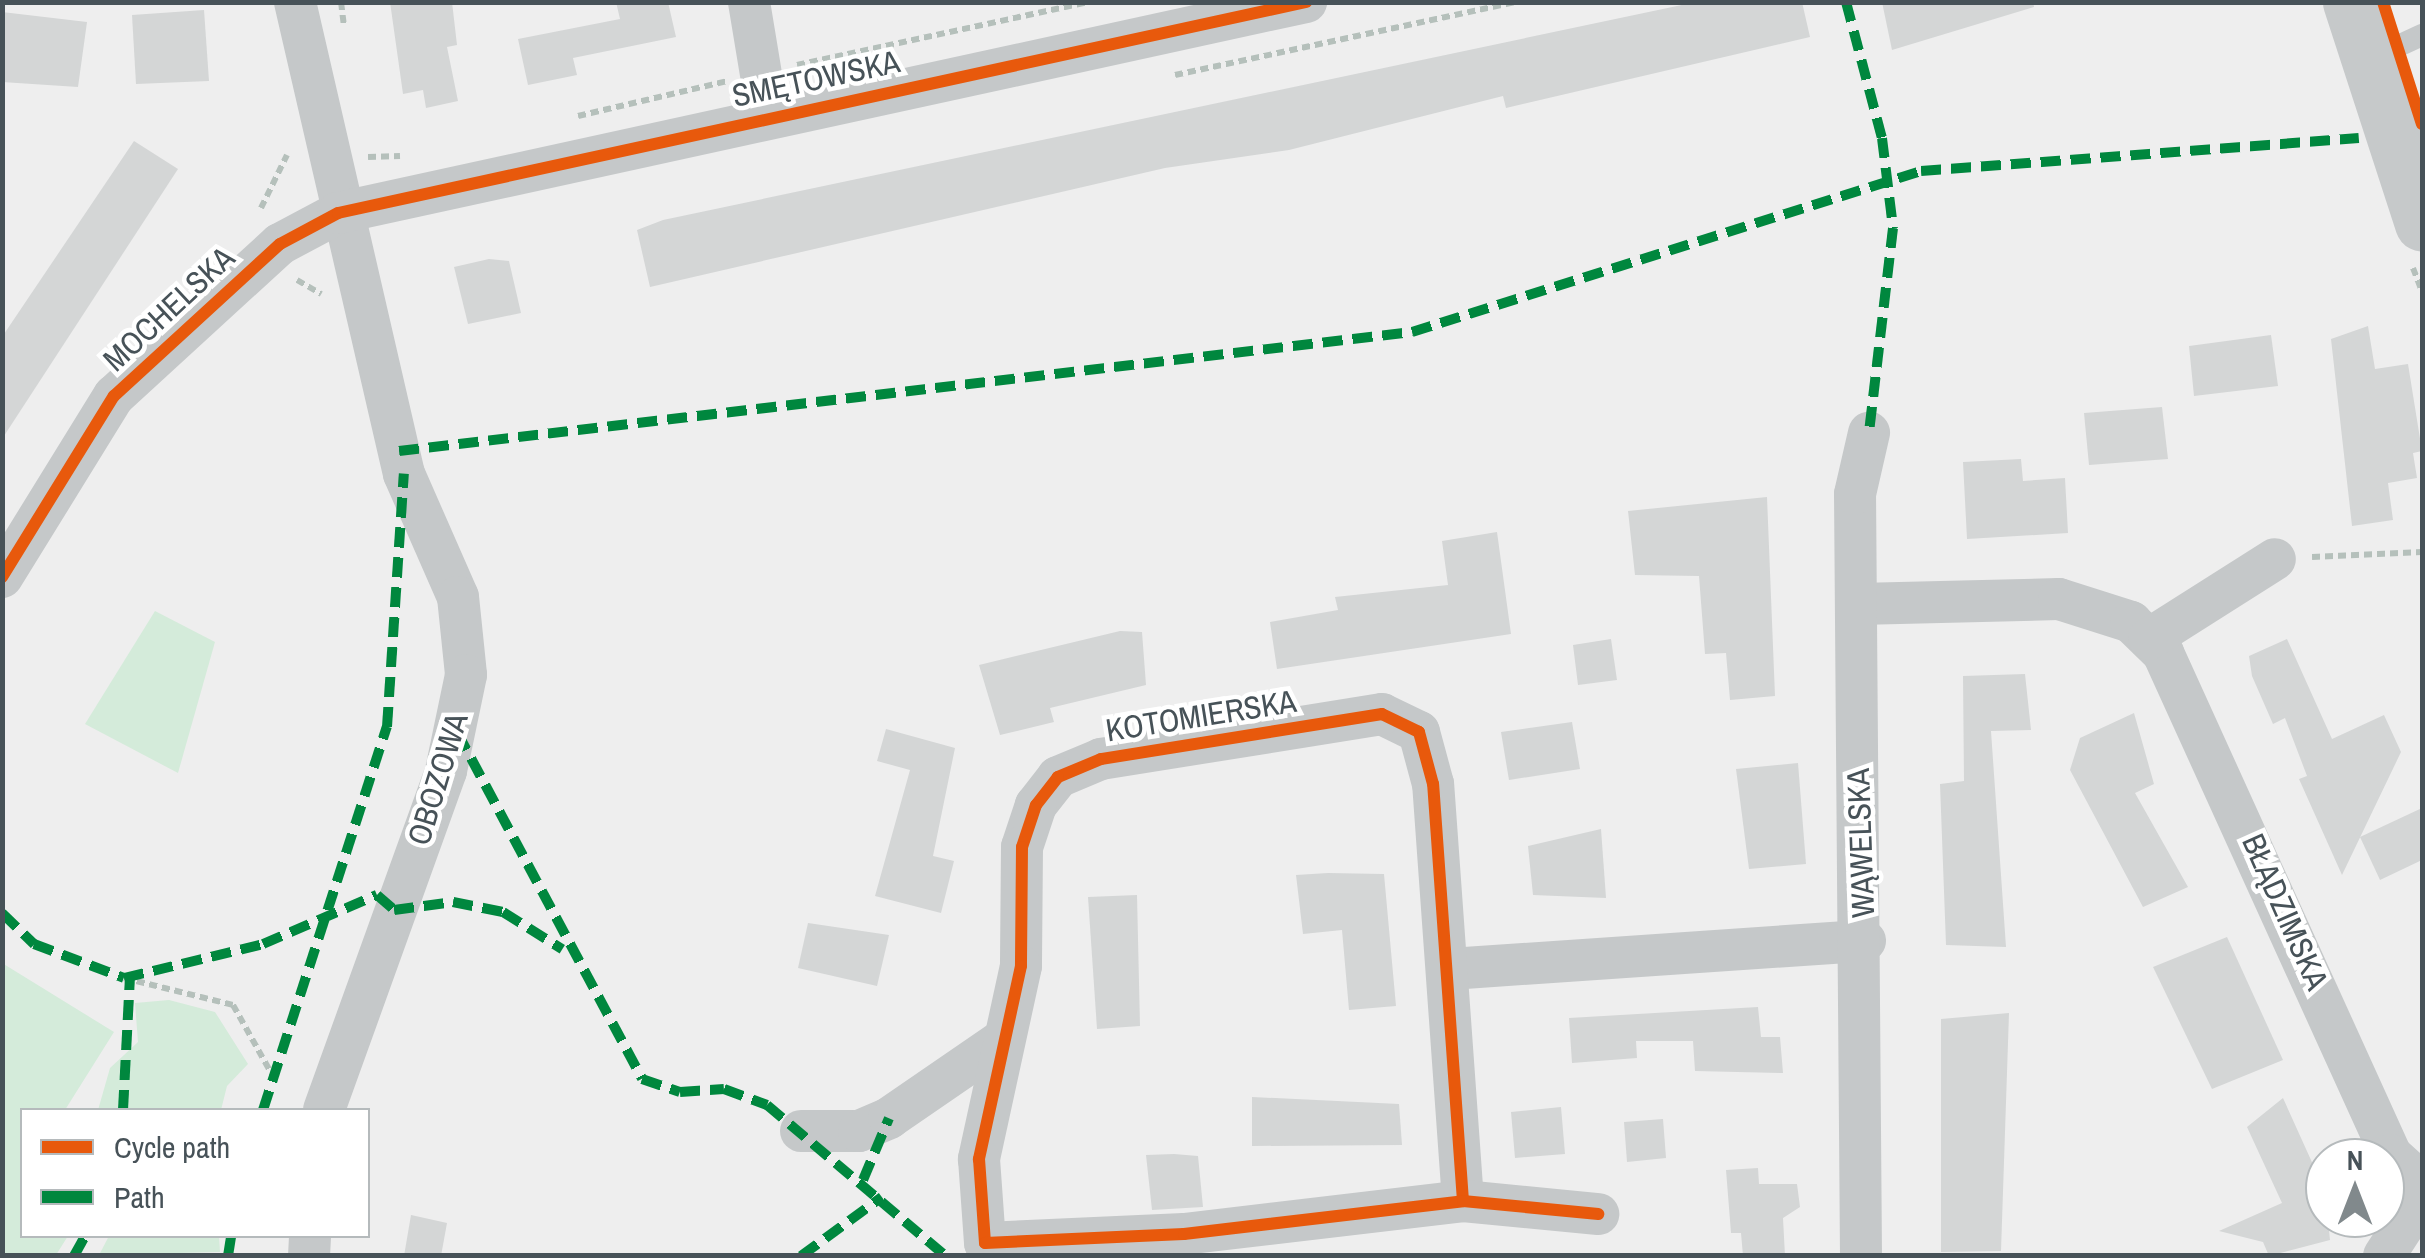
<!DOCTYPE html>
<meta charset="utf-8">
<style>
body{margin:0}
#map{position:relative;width:2425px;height:1258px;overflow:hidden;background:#eee;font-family:"Archivo Narrow",sans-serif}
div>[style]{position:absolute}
.green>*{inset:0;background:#d4ebda}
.building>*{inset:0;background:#d4d6d6}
.path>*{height:6px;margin-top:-3px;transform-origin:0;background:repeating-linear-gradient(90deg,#b5c0bb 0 8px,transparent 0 13px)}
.lane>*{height:22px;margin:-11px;padding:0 11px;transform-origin:11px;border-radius:11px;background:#c5c8c9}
.street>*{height:42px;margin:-21px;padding:0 21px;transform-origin:21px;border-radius:21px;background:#c5c8c9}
.secondary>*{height:55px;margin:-27.5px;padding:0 27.5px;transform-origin:27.5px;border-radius:27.5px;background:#c6c9ca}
.quiet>*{height:10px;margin-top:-5px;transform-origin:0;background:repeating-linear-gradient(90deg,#00873e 0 20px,transparent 0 30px)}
.cycleway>*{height:12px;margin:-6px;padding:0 6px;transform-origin:6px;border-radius:6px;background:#e8590c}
span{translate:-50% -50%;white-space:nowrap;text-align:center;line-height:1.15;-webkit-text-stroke:9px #fff;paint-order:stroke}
.street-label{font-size:32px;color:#475258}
.frame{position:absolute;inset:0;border:5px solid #475258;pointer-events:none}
.legend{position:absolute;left:20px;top:1108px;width:350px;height:130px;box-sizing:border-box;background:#fff;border:2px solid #b5babc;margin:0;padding:12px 18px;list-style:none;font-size:30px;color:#475258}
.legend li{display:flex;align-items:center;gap:20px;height:50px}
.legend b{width:50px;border:2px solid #b5babc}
.north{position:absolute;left:2305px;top:1138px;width:100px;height:100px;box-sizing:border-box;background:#fff;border:2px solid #b5babc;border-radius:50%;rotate:0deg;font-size:28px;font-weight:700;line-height:40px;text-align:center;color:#475258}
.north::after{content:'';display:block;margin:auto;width:35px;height:45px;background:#81898c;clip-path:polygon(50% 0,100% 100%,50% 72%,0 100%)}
</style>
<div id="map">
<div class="green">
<div style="clip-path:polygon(155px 611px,215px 642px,178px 773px,85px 724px)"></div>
<div style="clip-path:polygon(2px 963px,114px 1032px,65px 1110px,22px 1110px,22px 1236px,68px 1236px,56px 1255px,3px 1255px)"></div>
<div style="clip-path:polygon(169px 1000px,215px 1012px,248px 1064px,227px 1086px,221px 1110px,98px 1110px,110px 1068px,138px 1042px,135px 1003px)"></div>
<div style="clip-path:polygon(109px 1236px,219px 1236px,220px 1252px,99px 1255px)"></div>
</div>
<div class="building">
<div style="clip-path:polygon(390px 2px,452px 2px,457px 45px,447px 47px,458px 101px,426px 108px,423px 90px,403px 94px)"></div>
<div style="clip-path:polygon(616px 2px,668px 2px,676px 37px,573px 58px,577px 75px,528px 85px,518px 39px,620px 19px)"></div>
<div style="clip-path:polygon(1696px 2px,1802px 2px,1810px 37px,1506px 108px,1503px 96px,1289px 150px,1165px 168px,650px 287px,637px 230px,663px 220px)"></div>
<div style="clip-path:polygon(1882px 2px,2033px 2px,2034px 7px,1892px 50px)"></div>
<div style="clip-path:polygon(204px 10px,209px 81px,136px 84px,132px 15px)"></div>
<div style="clip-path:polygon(2px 12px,87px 22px,78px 87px,2px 82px)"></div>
<div style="clip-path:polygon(134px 141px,178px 169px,2px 439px,2px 337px)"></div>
<div style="clip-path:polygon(489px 259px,509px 261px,521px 313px,468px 324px,454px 267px)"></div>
<div style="clip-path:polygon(2368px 326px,2375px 369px,2408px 364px,2422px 451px,2413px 453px,2417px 478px,2388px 483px,2393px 520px,2352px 526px,2331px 339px)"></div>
<div style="clip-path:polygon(2271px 335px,2278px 386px,2194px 396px,2189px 346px)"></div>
<div style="clip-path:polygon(2162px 407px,2168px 459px,2089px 465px,2084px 413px)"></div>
<div style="clip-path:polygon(2021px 459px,2023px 481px,2065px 478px,2068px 533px,1967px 539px,1963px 462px)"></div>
<div style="clip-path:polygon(1767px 497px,1775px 696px,1730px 700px,1726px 653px,1705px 654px,1699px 576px,1635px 575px,1628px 511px)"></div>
<div style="clip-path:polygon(1497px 532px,1511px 634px,1277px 669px,1270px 622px,1338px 610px,1335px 597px,1448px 585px,1442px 541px)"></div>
<div style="clip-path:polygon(1120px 631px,1142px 632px,1146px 685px,1050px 708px,1054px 722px,1000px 735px,979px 665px)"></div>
<div style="clip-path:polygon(1611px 639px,1617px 680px,1578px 685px,1573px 645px)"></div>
<div style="clip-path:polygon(2287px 639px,2332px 739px,2384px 715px,2401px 752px,2342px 875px,2299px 779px,2307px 776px,2285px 718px,2273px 724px,2252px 676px,2249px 656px)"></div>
<div style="clip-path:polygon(2025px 674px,2031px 730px,1991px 731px,2006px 947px,1946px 945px,1940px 784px,1964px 781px,1963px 676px)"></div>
<div style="clip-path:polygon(2134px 713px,2154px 784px,2135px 793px,2188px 887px,2143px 907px,2070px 770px,2080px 738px)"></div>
<div style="clip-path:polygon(1572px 722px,1580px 769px,1509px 780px,1501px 732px)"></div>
<div style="clip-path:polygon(886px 729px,955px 748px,933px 856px,954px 861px,941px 913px,875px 896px,910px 770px,877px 761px)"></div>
<div style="clip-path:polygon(1798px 763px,1806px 864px,1749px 869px,1736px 769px)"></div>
<div style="clip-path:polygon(2422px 808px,2422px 860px,2380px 880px,2360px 837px)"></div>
<div style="clip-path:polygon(1601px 829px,1606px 898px,1533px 895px,1528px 846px)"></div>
<div style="clip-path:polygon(1328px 873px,1384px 874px,1396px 1006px,1349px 1010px,1342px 930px,1303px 934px,1296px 875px)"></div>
<div style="clip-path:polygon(1137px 895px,1140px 1026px,1097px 1029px,1088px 897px)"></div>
<div style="clip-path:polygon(808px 923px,889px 935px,877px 986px,798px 968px)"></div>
<div style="clip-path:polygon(2227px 937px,2283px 1060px,2212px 1089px,2153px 967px)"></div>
<div style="clip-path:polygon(1758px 1007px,1761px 1037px,1780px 1037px,1783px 1073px,1695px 1071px,1693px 1041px,1636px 1041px,1637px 1058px,1572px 1063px,1569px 1018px)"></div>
<div style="clip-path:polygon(2009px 1013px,2001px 1251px,1941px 1252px,1941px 1019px)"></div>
<div style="clip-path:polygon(1252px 1097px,1399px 1104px,1402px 1145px,1252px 1146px)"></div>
<div style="clip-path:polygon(2283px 1098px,2325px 1191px,2330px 1240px,2269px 1256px,2263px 1242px,2219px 1231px,2282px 1203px,2247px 1127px)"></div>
<div style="clip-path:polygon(1561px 1107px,1565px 1154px,1515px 1158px,1511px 1112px)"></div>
<div style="clip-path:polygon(1663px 1119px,1666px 1158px,1627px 1162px,1624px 1122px)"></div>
<div style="clip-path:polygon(1174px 1154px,1198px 1156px,1203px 1207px,1152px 1210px,1146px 1155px)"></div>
<div style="clip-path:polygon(1758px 1168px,1759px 1184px,1797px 1184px,1800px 1207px,1783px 1218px,1785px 1256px,1743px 1256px,1741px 1233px,1731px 1233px,1726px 1170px)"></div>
<div style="clip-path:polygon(411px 1215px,447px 1223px,441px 1256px,404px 1256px)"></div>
</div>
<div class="path">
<div style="left:341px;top:2px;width:24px;rotate:83deg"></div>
<div style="left:797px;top:65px;width:299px;rotate:-12.2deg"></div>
<div style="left:1175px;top:75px;width:349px;rotate:-12.1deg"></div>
<div style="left:578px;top:116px;width:153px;rotate:-13.2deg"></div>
<div style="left:368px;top:157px;width:32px;rotate:-2deg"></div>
<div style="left:261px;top:208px;width:59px;rotate:-63.9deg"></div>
<div style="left:2413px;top:268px;width:25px;rotate:69deg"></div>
<div style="left:297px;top:280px;width:28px;rotate:30deg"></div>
<div style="left:2312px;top:557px;width:110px;rotate:-2.6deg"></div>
<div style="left:124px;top:978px;width:112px;rotate:13.9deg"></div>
<div style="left:233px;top:1005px;width:84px;rotate:60.7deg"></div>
</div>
<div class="lane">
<div style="left:2368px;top:60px;width:60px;rotate:-24.8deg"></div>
</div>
<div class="street">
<div style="left:295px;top:2px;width:484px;rotate:77deg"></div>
<div style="left:404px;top:474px;width:134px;rotate:66.3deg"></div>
<div style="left:458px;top:597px;width:78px;rotate:84.1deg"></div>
<div style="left:466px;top:675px;width:98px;rotate:101.8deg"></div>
<div style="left:446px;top:771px;width:360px;rotate:109.8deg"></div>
<div style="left:749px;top:2px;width:117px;rotate:80.6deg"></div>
<div style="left:2px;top:577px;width:213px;rotate:-58.3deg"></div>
<div style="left:114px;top:396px;width:225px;rotate:-42.5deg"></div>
<div style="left:280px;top:244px;width:66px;rotate:-28.1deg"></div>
<div style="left:338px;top:213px;width:991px;rotate:-12.3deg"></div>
<div style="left:1858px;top:604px;width:201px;rotate:-1.4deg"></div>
<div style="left:2059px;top:599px;width:76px;rotate:17.7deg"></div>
<div style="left:2131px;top:622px;width:45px;rotate:44.1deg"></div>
<div style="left:2163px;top:653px;width:551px;rotate:65.57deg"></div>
<div style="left:2391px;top:1155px;width:42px;rotate:42.1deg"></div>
<div style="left:2149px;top:639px;width:149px;rotate:-32.4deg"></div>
<div style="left:1450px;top:969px;width:416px;rotate:-3.9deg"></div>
<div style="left:801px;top:1131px;width:58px"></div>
<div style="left:859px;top:1131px;width:33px;rotate:-23deg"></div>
<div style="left:889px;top:1118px;width:140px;rotate:-34.5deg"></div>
<div style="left:1463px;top:1201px;width:418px;rotate:-94.1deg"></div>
<div style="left:1433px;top:784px;width:54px;rotate:-105.1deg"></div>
<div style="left:1419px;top:732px;width:41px;rotate:-154.1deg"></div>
<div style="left:1382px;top:714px;width:285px;rotate:170.9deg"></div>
<div style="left:1101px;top:759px;width:47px;rotate:157.3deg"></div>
<div style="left:1058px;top:777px;width:36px;rotate:128deg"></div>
<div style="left:1036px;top:805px;width:44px;rotate:108.4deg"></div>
<div style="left:1022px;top:847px;width:119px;rotate:90.5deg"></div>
<div style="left:1021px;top:966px;width:198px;rotate:102.3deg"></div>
<div style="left:979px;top:1159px;width:84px;rotate:85.9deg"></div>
<div style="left:985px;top:1243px;width:199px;rotate:-2.6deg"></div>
<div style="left:1184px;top:1234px;width:281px;rotate:-6.7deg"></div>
<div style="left:1463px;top:1201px;width:136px;rotate:5.5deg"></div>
<div style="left:309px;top:1256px;width:20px;rotate:-87deg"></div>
<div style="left:1861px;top:1256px;width:762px;rotate:-90.45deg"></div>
<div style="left:1855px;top:494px;width:63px;rotate:-77.1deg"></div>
<div style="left:2384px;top:1256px;width:70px;rotate:-57.2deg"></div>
</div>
<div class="secondary">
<div style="left:2350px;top:2px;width:233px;rotate:72deg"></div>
</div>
<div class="quiet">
<div style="left:1846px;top:2px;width:141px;rotate:75.2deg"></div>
<div style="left:1882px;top:138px;width:91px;rotate:83deg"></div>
<div style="left:1893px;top:228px;width:206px;rotate:96.7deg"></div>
<div style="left:399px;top:451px;width:1020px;rotate:-6.7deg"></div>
<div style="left:1412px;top:332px;width:534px;rotate:-17.55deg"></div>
<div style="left:1921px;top:171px;width:439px;rotate:-4.3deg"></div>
<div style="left:457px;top:732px;width:393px;rotate:61.9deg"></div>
<div style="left:642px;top:1079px;width:40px;rotate:18.9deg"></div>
<div style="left:680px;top:1092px;width:44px;rotate:-3.9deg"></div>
<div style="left:724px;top:1089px;width:46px;rotate:20.4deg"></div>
<div style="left:767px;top:1105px;width:234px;rotate:40.2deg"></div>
<div style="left:2px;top:913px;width:45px;rotate:44.1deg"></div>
<div style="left:34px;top:944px;width:96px;rotate:20.7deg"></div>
<div style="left:124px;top:978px;width:143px;rotate:-13.7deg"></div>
<div style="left:263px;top:944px;width:124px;rotate:-23.3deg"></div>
<div style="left:377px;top:895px;width:23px;rotate:41deg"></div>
<div style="left:394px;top:910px;width:60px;rotate:-7.7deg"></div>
<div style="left:453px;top:902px;width:51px;rotate:11.3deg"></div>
<div style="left:503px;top:912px;width:70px;rotate:32.1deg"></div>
<div style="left:123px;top:1110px;width:134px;rotate:-87deg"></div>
<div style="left:263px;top:1110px;width:403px;rotate:-72.1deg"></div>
<div style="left:387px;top:727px;width:254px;rotate:-86.2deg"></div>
<div style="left:863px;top:1180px;width:67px;rotate:-67.2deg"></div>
<div style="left:74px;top:1256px;width:23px;rotate:-61deg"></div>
<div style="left:228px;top:1256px;width:20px;rotate:-81deg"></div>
<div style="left:801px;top:1256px;width:100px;rotate:-36.1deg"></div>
</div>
<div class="cycleway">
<div style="left:2383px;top:2px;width:128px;rotate:72.3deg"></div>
<div style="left:2px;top:577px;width:213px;rotate:-58.3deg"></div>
<div style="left:114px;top:396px;width:225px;rotate:-42.5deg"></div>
<div style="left:280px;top:244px;width:66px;rotate:-28.1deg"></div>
<div style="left:338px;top:213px;width:991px;rotate:-12.3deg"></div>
<div style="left:1463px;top:1201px;width:418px;rotate:-94.1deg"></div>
<div style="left:1433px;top:784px;width:54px;rotate:-105.1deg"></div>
<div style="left:1419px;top:732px;width:41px;rotate:-154.1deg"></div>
<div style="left:1382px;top:714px;width:285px;rotate:170.9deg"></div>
<div style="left:1101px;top:759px;width:47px;rotate:157.3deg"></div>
<div style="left:1058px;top:777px;width:36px;rotate:128deg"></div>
<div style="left:1036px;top:805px;width:44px;rotate:108.4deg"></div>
<div style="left:1022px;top:847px;width:119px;rotate:90.5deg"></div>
<div style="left:1021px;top:966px;width:198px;rotate:102.3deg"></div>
<div style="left:979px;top:1159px;width:84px;rotate:85.9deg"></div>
<div style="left:985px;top:1243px;width:199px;rotate:-2.6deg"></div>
<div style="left:1184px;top:1234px;width:281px;rotate:-6.7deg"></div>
<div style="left:1463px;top:1201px;width:136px;rotate:5.5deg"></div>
</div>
<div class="street-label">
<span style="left:816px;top:79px;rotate:-12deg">SMĘTOWSKA</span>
<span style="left:169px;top:309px;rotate:-43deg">MOCHELSKA</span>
<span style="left:1201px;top:716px;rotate:-9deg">KOTOMIERSKA</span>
<span style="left:438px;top:779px;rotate:-73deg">OBOZOWA</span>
<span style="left:1861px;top:843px;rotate:-92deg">WĄWELSKA</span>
<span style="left:2285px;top:912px;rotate:66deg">BŁĄDZIMSKA</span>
</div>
<div class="frame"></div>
<ul class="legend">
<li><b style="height:12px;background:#e8590c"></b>Cycle path</li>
<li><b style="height:12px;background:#00873e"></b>Path</li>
</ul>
<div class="north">N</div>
</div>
